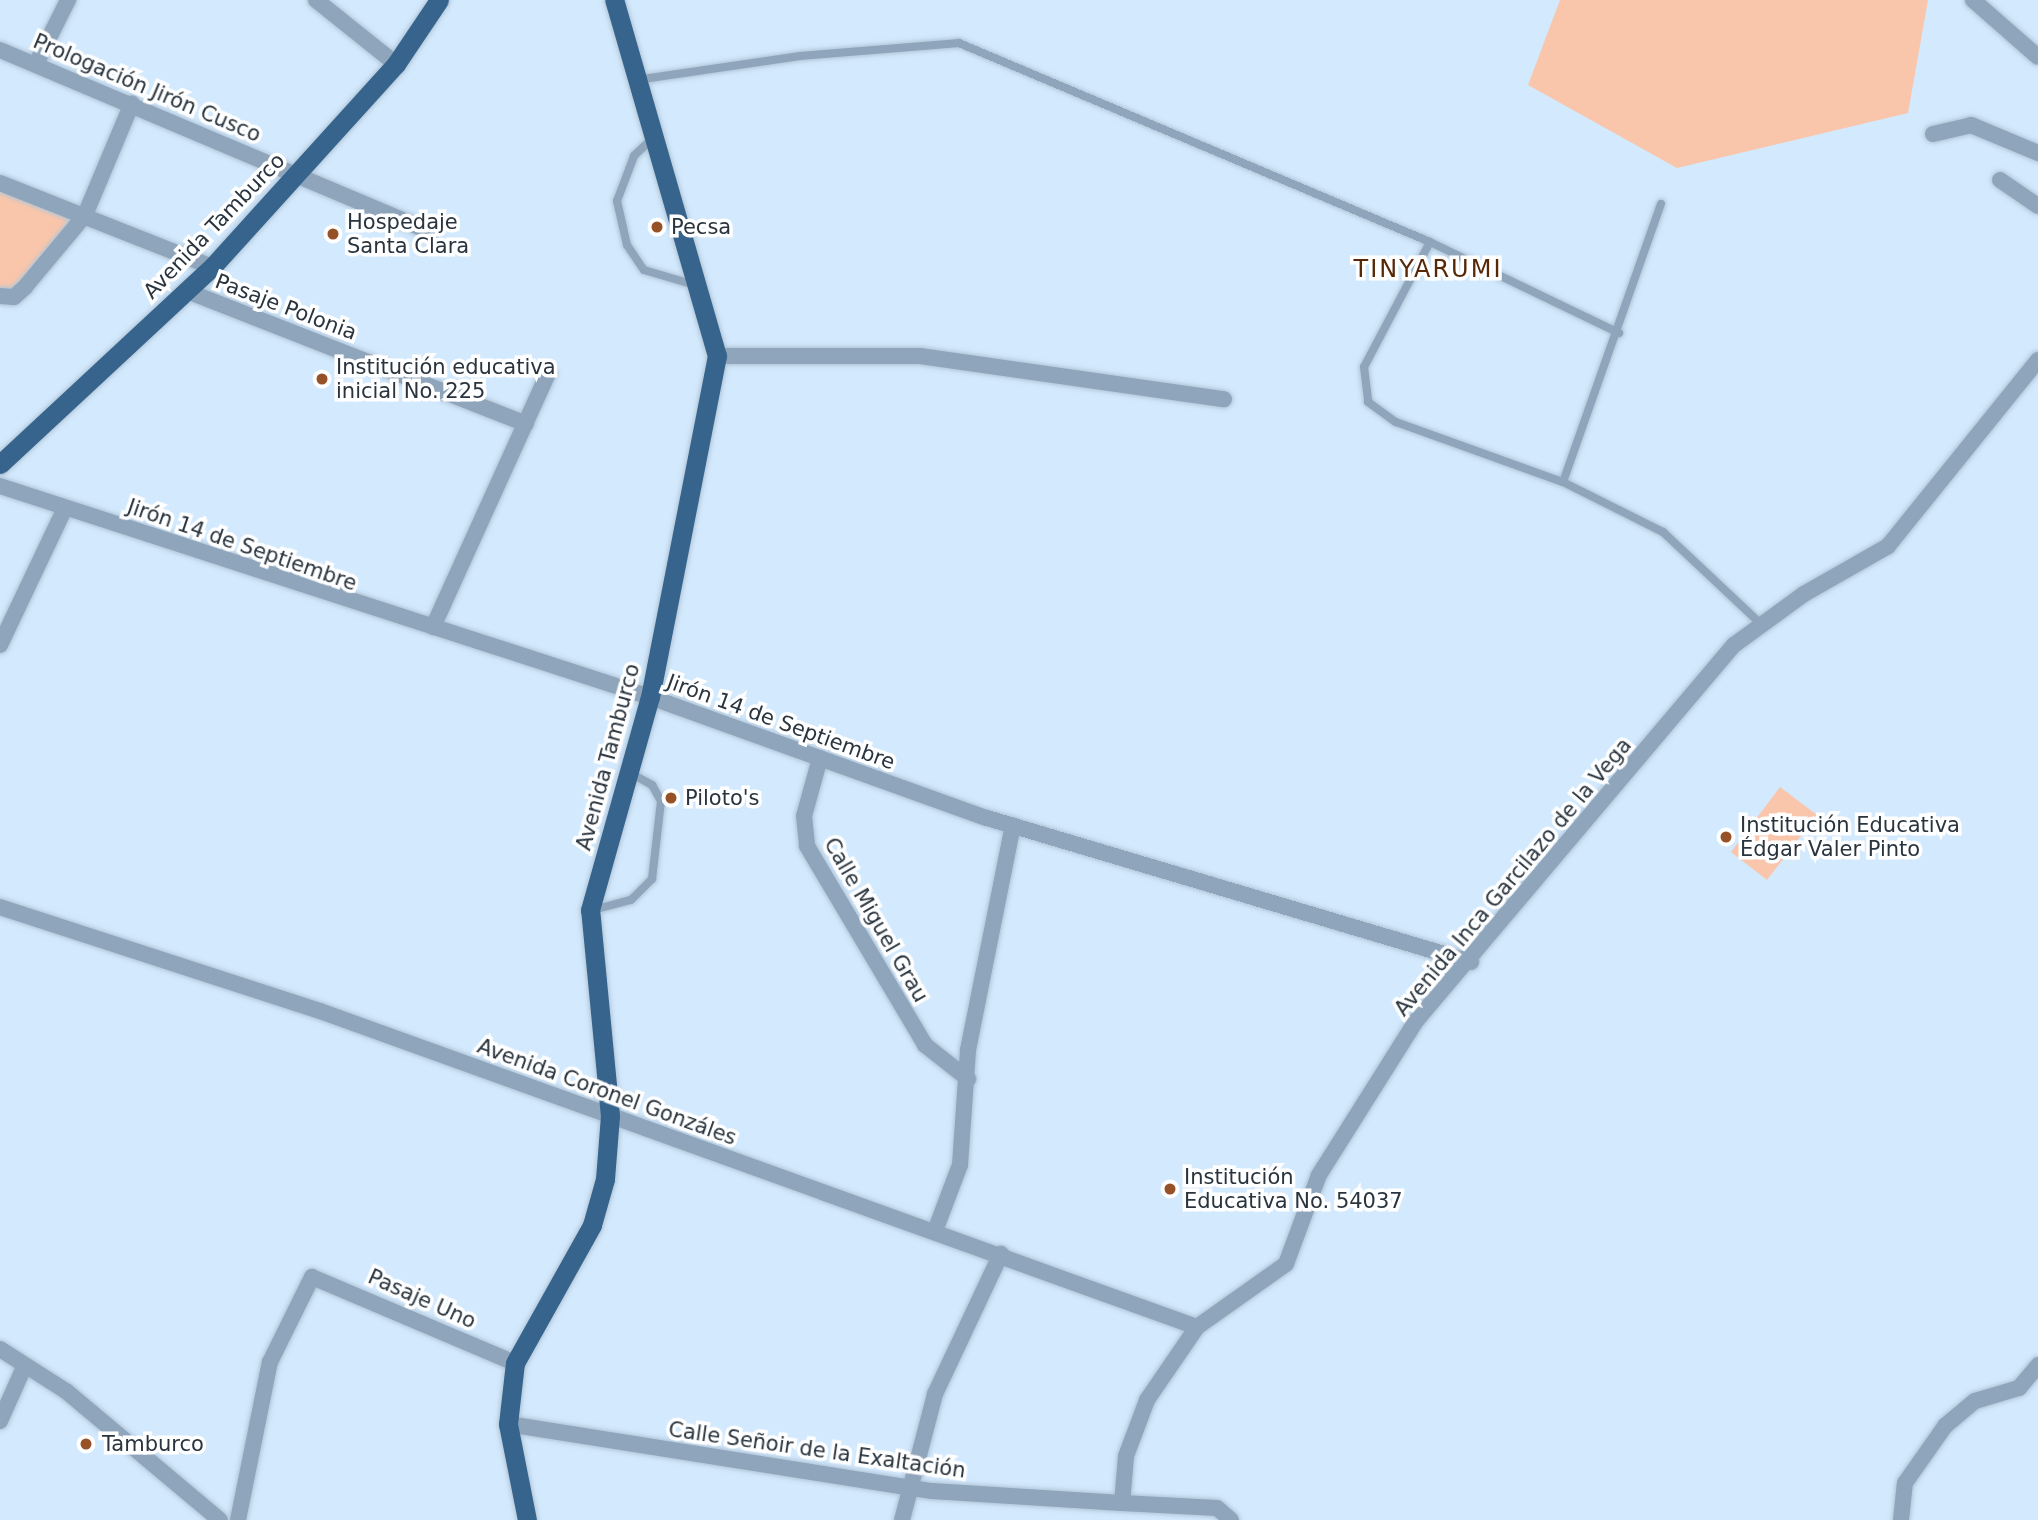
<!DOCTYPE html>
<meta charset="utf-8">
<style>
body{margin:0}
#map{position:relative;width:2038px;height:1520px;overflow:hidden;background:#d3e9fd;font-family:"DejaVu Sans",sans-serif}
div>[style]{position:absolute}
.green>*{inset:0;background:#f9c6ab}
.roads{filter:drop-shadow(0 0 2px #b1c5d7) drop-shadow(0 0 2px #b1c5d7)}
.service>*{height:8px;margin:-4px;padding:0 4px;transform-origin:4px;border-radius:4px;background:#8fa5bb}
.minor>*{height:16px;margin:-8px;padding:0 8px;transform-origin:8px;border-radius:8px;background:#8fa5bb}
.trunk>*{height:19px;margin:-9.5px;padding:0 9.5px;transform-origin:9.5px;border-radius:9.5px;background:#36648c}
.dots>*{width:19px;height:19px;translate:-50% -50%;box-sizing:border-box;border:4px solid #fff;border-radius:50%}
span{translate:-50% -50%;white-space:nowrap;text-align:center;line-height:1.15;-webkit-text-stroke:7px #fff;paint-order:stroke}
.street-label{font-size:21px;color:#29343e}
.poi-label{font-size:21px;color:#29343e}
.left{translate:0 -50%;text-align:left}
.quarter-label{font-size:24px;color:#562808;letter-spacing:2px}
</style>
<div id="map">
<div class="green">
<div style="clip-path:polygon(1560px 0,1928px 0,1908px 113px,1677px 168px,1528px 85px)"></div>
<div style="clip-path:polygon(0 190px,75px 221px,13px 295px,0 291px)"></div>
<div style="clip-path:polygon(1780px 787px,1817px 815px,1767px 880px,1731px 852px)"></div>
</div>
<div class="roads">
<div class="service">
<div style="left:636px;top:80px;width:166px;rotate:-8.3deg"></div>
<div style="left:800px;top:56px;width:160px;rotate:-4.7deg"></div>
<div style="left:959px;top:43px;width:511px;rotate:22.9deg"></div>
<div style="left:1430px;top:242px;width:210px;rotate:25.7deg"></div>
<div style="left:653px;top:138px;width:26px;rotate:137deg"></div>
<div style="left:634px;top:156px;width:48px;rotate:110.7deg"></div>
<div style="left:617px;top:201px;width:45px;rotate:77.2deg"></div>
<div style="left:627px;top:245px;width:30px;rotate:56deg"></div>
<div style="left:644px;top:270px;width:53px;rotate:16.4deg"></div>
<div style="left:1430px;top:242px;width:141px;rotate:117.8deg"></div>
<div style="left:1364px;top:367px;width:35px;rotate:83deg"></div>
<div style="left:1368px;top:402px;width:34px;rotate:36deg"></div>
<div style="left:1396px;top:422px;width:177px;rotate:19.8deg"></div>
<div style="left:1563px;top:482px;width:112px;rotate:26.6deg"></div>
<div style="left:1663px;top:532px;width:134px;rotate:43.2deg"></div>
<div style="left:1563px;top:482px;width:295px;rotate:-70.6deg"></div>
<div style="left:593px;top:910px;width:39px;rotate:-15deg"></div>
<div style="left:631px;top:900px;width:30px;rotate:-45deg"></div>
<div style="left:652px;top:879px;width:79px;rotate:-83.4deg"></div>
<div style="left:661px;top:801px;width:18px;rotate:-119deg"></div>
<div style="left:652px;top:785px;width:26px;rotate:-151deg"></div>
</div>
<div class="minor">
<div style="left:316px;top:0;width:102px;rotate:38.7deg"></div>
<div style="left:1973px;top:0;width:86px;rotate:41.2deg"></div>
<div style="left:0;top:50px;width:468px;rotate:22.9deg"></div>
<div style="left:36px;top:64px;width:72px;rotate:-63.4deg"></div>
<div style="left:1933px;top:134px;width:39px;rotate:-13deg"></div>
<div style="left:1971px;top:125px;width:73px;rotate:22.7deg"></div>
<div style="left:2000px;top:180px;width:46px;rotate:34.4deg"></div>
<div style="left:0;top:183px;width:228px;rotate:21.6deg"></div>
<div style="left:187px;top:291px;width:364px;rotate:21.4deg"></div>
<div style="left:0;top:296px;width:14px;rotate:4deg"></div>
<div style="left:14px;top:297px;width:15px;rotate:-42deg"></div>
<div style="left:25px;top:287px;width:94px;rotate:-50.2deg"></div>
<div style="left:85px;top:215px;width:121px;rotate:-67.2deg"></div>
<div style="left:717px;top:356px;width:203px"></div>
<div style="left:920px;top:356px;width:307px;rotate:8.1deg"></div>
<div style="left:0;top:486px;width:683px;rotate:17.98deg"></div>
<div style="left:650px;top:697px;width:358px;rotate:19.8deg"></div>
<div style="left:987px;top:818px;width:505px;rotate:16.57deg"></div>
<div style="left:433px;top:627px;width:279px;rotate:-65.6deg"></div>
<div style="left:0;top:645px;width:152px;rotate:-64.6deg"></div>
<div style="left:820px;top:758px;width:60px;rotate:105.4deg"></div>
<div style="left:804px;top:816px;width:30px;rotate:84deg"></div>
<div style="left:807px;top:846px;width:231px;rotate:59.3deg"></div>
<div style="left:925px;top:1045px;width:55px;rotate:38.3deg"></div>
<div style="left:0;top:907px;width:336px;rotate:18deg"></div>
<div style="left:320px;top:1011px;width:932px;rotate:19.82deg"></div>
<div style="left:935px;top:1231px;width:71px;rotate:-69.3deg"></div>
<div style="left:960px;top:1165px;width:115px;rotate:-86deg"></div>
<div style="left:968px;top:1050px;width:229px;rotate:-78.7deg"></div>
<div style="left:0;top:1349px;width:78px;rotate:32.5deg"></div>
<div style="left:66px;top:1391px;width:201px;rotate:40deg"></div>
<div style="left:0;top:1421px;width:61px;rotate:-65.9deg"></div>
<div style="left:508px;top:1424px;width:429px;rotate:9deg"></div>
<div style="left:932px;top:1491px;width:190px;rotate:3.6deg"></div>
<div style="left:238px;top:1520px;width:161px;rotate:-78.6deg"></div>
<div style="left:270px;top:1362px;width:95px;rotate:-63.7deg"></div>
<div style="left:312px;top:1277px;width:220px;rotate:23deg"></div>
<div style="left:902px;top:1520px;width:130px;rotate:-75.3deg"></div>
<div style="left:935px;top:1394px;width:155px;rotate:-64.8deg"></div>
<div style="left:1231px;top:1520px;width:18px;rotate:-139deg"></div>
<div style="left:1217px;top:1508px;width:95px;rotate:-177deg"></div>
<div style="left:1122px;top:1503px;width:47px;rotate:-85.1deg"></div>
<div style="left:1126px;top:1456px;width:60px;rotate:-69.4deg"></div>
<div style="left:1147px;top:1400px;width:88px;rotate:-55.6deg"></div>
<div style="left:1197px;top:1327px;width:109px;rotate:-35.3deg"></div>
<div style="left:1286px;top:1264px;width:95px;rotate:-69.7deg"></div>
<div style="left:1319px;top:1175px;width:182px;rotate:-57.8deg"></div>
<div style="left:1416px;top:1021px;width:492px;rotate:-49.8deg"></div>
<div style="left:1734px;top:645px;width:87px;rotate:-36.1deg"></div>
<div style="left:1804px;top:594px;width:97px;rotate:-29.7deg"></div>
<div style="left:1888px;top:546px;width:239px;rotate:-51.1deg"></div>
<div style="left:1901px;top:1520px;width:37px;rotate:-84deg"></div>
<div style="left:1905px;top:1483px;width:70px;rotate:-54.9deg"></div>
<div style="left:1945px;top:1426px;width:39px;rotate:-40deg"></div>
<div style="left:1975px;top:1401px;width:46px;rotate:-16.5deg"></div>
<div style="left:2019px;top:1388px;width:30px;rotate:-50deg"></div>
</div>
<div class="trunk">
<div style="left:0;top:464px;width:289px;rotate:-42.9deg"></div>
<div style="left:212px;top:267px;width:274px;rotate:-47.8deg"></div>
<div style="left:396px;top:64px;width:77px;rotate:-56.1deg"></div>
<div style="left:527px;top:1520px;width:98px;rotate:-101.2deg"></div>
<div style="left:508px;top:1424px;width:61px;rotate:-83.5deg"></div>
<div style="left:515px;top:1363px;width:158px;rotate:-60.8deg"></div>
<div style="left:592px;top:1225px;width:48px;rotate:-74.2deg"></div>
<div style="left:605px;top:1179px;width:63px;rotate:-85.5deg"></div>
<div style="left:610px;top:1116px;width:207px;rotate:-95.5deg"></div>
<div style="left:590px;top:910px;width:221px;rotate:-74.3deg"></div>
<div style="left:650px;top:697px;width:348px;rotate:-78.9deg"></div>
<div style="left:717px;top:356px;width:371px;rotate:-106.1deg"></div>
</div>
</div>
<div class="dots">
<div style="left:657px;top:227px;background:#965126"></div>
<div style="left:333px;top:234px;background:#965126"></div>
<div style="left:322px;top:379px;background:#965126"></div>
<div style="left:671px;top:798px;background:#965126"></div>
<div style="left:1726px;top:837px;background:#965126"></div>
<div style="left:1170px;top:1189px;background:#965126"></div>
<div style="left:86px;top:1444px;background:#965126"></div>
</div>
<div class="street-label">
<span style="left:147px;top:88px;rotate:23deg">Prologación Jirón Cusco</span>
<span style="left:214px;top:226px;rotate:-46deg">Avenida Tamburco</span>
<span style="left:286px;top:307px;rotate:21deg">Pasaje Polonia</span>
<span style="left:242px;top:545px;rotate:19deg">Jirón 14 de Septiembre</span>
<span style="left:781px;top:722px;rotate:20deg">Jirón 14 de Septiembre</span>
<span style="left:608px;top:757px;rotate:-75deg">Avenida Tamburco</span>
<span style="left:1513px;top:877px;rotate:-50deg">Avenida Inca Garcilazo de la Vega</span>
<span style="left:876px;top:920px;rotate:60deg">Calle Miguel Grau</span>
<span style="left:607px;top:1092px;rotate:20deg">Avenida Coronel Gonzáles</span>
<span style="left:422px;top:1299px;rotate:24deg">Pasaje Uno</span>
<span style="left:817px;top:1450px;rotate:8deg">Calle Señoir de la Exaltación</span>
</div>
<div class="poi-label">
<span class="left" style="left:347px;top:234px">Hospedaje<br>Santa Clara</span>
<span class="left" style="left:671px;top:227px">Pecsa</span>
<span class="left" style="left:336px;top:379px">Institución educativa<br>inicial No. 225</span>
<span class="left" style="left:685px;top:798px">Piloto's</span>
<span class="left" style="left:1740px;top:837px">Institución Educativa<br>Édgar Valer Pinto</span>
<span class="left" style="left:1184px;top:1189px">Institución<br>Educativa No. 54037</span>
<span class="left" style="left:102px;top:1444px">Tamburco</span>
</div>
<div class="quarter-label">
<span style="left:1428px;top:270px">TINYARUMI</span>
</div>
</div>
